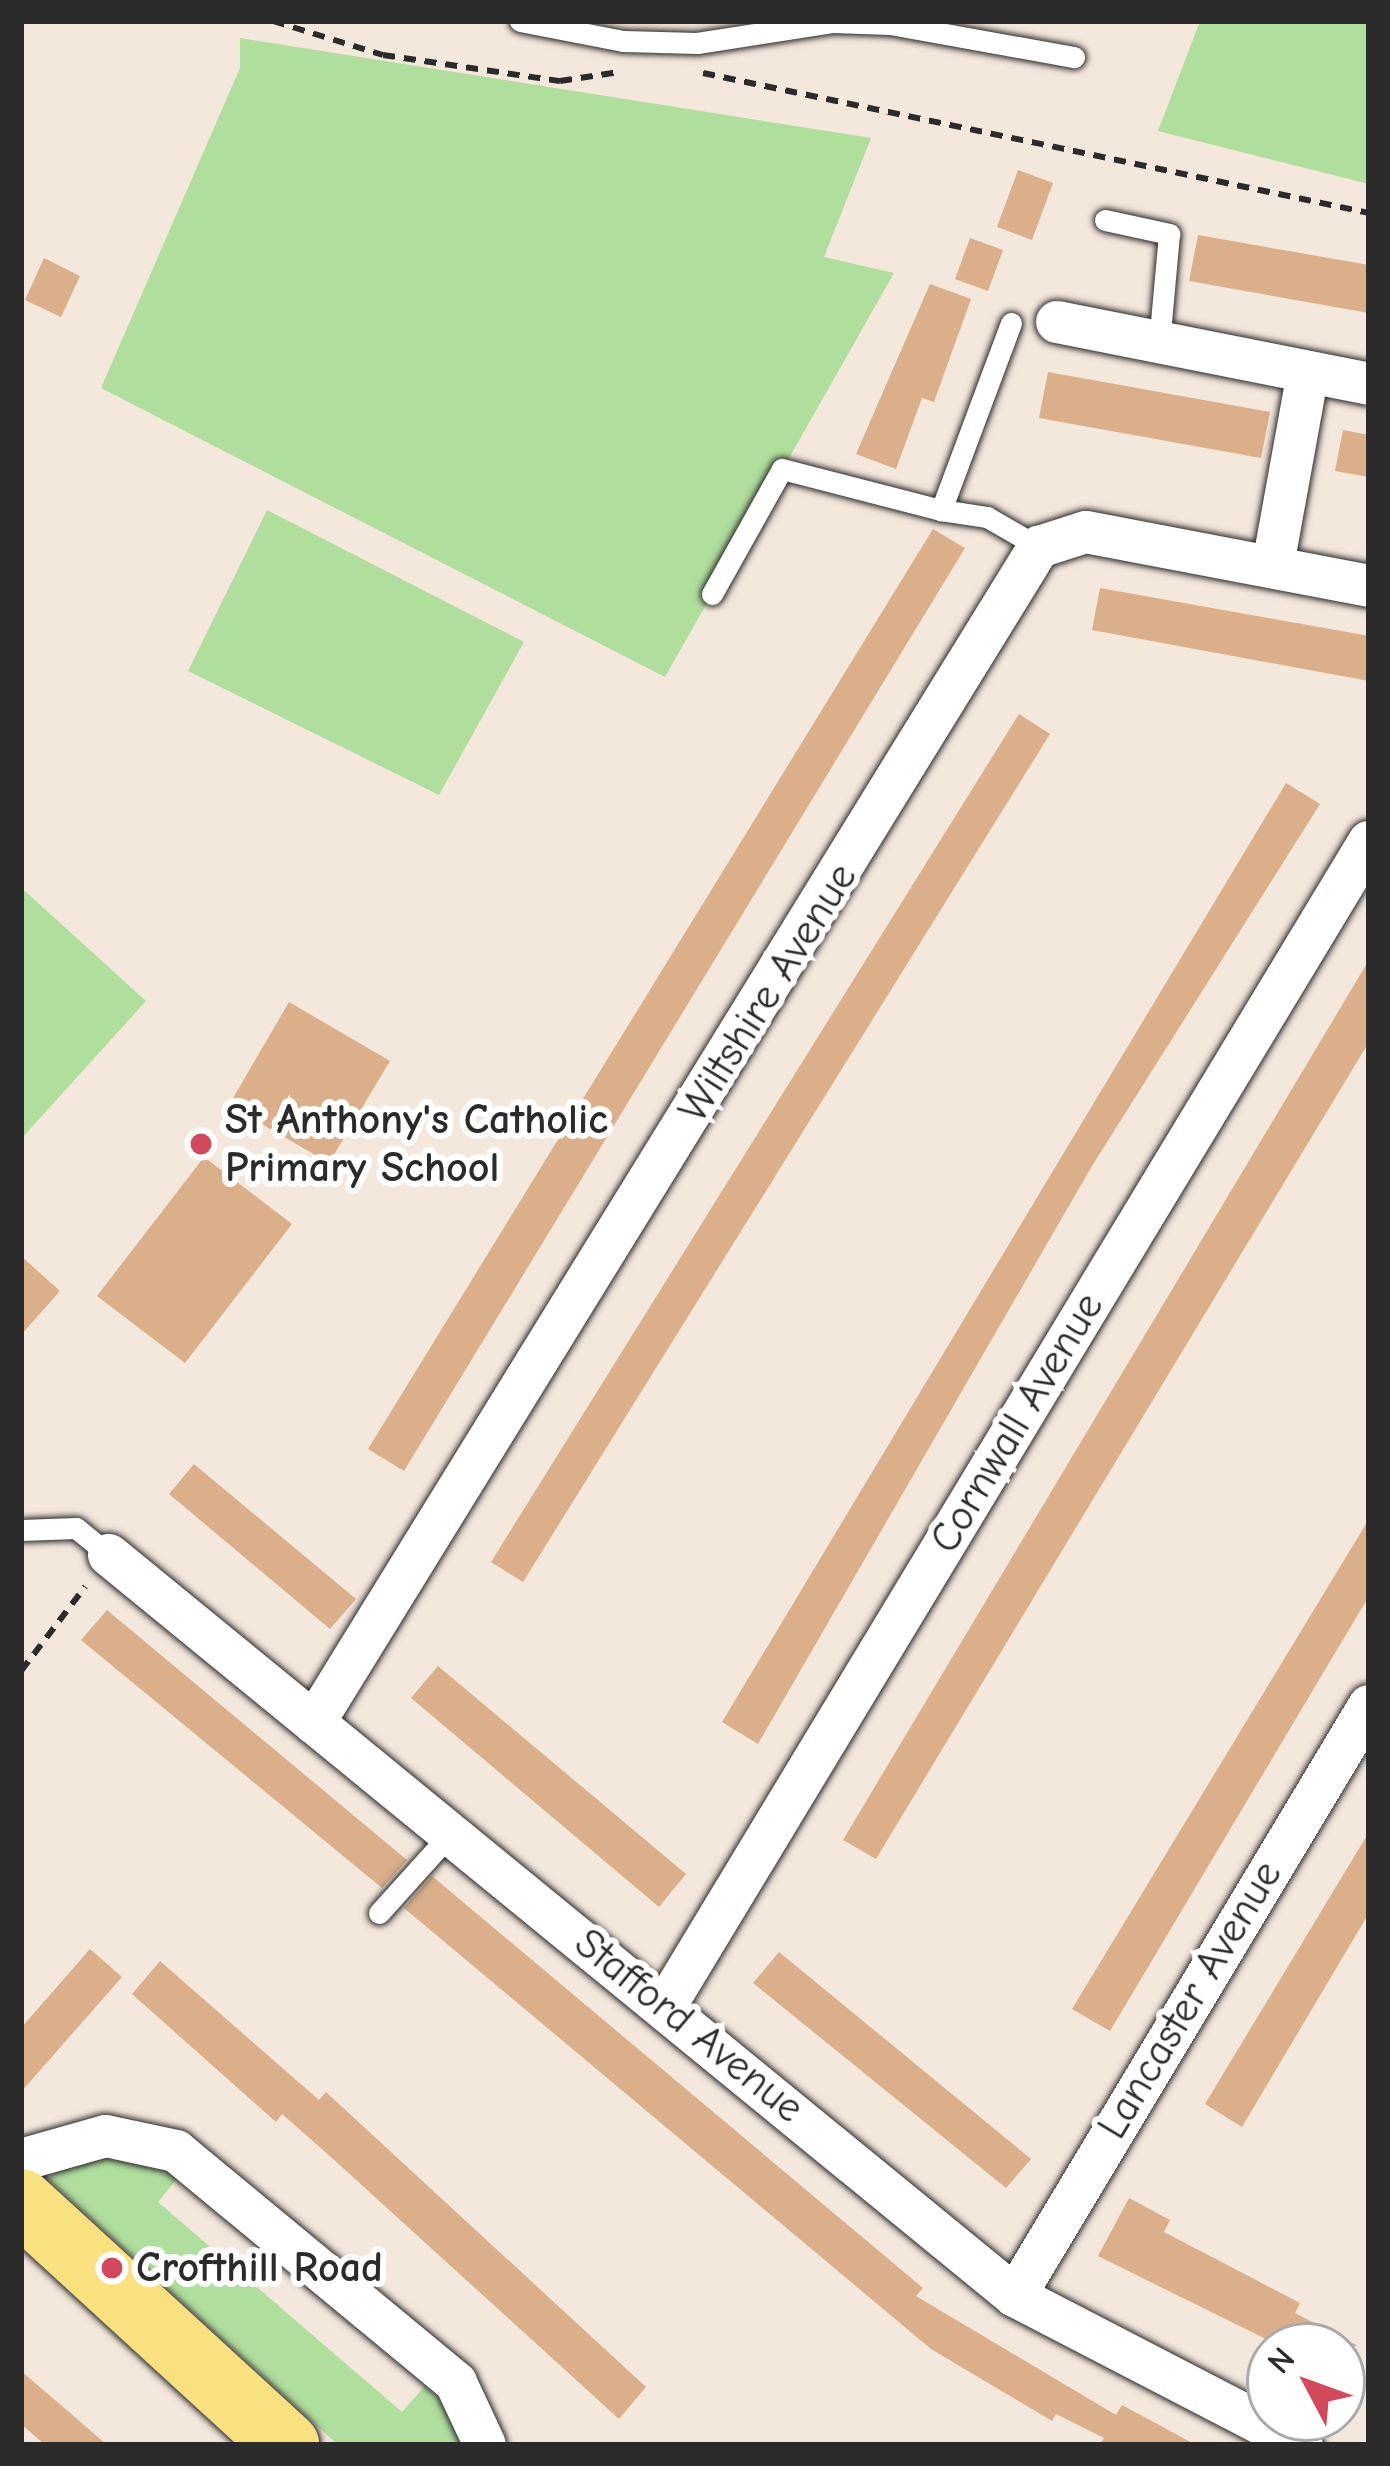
<!DOCTYPE html>
<style>
body{margin:0}
#map{position:relative;width:1390px;height:2466px;overflow:hidden;background:#f4e7dc;font-family:"Comic Neue",sans-serif}
div>[style]{position:absolute}
.green>*{inset:0;background:#b0de9d}
.building>*{inset:0;background:#daaf8a}
.path>*{height:6px;margin-top:-3px;transform-origin:0;background:repeating-linear-gradient(90deg,#2b2b2b 0 12px,transparent 0 21px)}
.roads{filter:drop-shadow(0 0 3px #2b2b2b) drop-shadow(0 0 3px #2b2b2b)}
.lane>*{height:21px;margin:-10.5px;padding:0 10.5px;transform-origin:10.5px;border-radius:10.5px;background:#fff}
.street>*{height:42px;margin:-21px;padding:0 21px;transform-origin:21px;border-radius:21px;background:#fff}
.primary>*{height:66px;margin:-33px;padding:0 33px;transform-origin:33px;border-radius:33px;background:#fae180}
.dots>*{width:33px;height:33px;translate:-50% -50%;box-sizing:border-box;border:6px solid #fff;border-radius:50%}
span{translate:-50% -50%;white-space:nowrap;text-align:center;line-height:1.15;-webkit-text-stroke:12px #fff;paint-order:stroke}
.street-label{font-size:42px;color:#2b2b2b}
.poi-label{font-size:42px;color:#2b2b2b;font-weight:700}
.left{translate:0 -50%;text-align:left}
.frame{position:absolute;inset:0;border:24px solid #2b2b2b;pointer-events:none}
.north{position:absolute;left:1246px;top:2322px;width:120px;height:120px;box-sizing:border-box;background:#fff;border:3px solid #aaa;border-radius:50%;rotate:311deg;font-size:33px;font-weight:700;line-height:48px;text-align:center;color:#2b2b2b}
.north::after{content:'';display:block;margin:auto;width:42px;height:54px;background:#d1495b;clip-path:polygon(50% 0,100% 100%,50% 72%,0 100%)}
</style>
<div id="map">
<div class="green">
<div style="clip-path:polygon(1200px 21px,1369px 21px,1369px 184px,1158px 131px)"></div>
<div style="clip-path:polygon(240px 38px,871px 138px,824px 257px,894px 273px,665px 677px,101px 388px,240px 68px)"></div>
<div style="clip-path:polygon(267px 510px,524px 642px,439px 795px,188px 671px)"></div>
<div style="clip-path:polygon(25px 891px,146px 1001px,21px 1139px,21px 895px)"></div>
<div style="clip-path:polygon(107px 2149px,180px 2175px,158px 2202px,402px 2412px,425px 2386px,451px 2410px,465px 2445px,338px 2445px,48px 2179px,69px 2160px)"></div>
</div>
<div class="building">
<div style="clip-path:polygon(1018px 170px,1053px 183px,1032px 240px,997px 227px)"></div>
<div style="clip-path:polygon(1198px 235px,1369px 265px,1369px 313px,1189px 281px)"></div>
<div style="clip-path:polygon(970px 238px,1003px 250px,988px 291px,955px 279px)"></div>
<div style="clip-path:polygon(44px 258px,80px 276px,61px 317px,25px 300px)"></div>
<div style="clip-path:polygon(930px 284px,971px 299px,934px 402px,922px 398px,896px 469px,856px 454px)"></div>
<div style="clip-path:polygon(1048px 372px,1270px 412px,1261px 458px,1039px 418px)"></div>
<div style="clip-path:polygon(1343px 430px,1369px 435px,1369px 477px,1335px 471px)"></div>
<div style="clip-path:polygon(933px 529px,965px 548px,404px 1471px,368px 1449px)"></div>
<div style="clip-path:polygon(1100px 588px,1369px 636px,1369px 681px,1092px 630px)"></div>
<div style="clip-path:polygon(1019px 714px,1050px 734px,523px 1582px,491px 1562px)"></div>
<div style="clip-path:polygon(1286px 783px,1320px 804px,1092px 1166px,758px 1744px,722px 1722px)"></div>
<div style="clip-path:polygon(1369px 960px,1369px 1042px,876px 1859px,843px 1840px)"></div>
<div style="clip-path:polygon(289px 1002px,390px 1061px,329px 1163px,229px 1105px)"></div>
<div style="clip-path:polygon(204px 1157px,292px 1224px,185px 1363px,97px 1296px)"></div>
<div style="clip-path:polygon(21px 1256px,60px 1291px,21px 1335px)"></div>
<div style="clip-path:polygon(194px 1464px,356px 1599px,330px 1629px,169px 1494px)"></div>
<div style="clip-path:polygon(1369px 1519px,1369px 1596px,1110px 2031px,1072px 2009px)"></div>
<div style="clip-path:polygon(107px 1610px,407px 1860px,382px 1888px,81px 1640px)"></div>
<div style="clip-path:polygon(438px 1666px,686px 1874px,659px 1907px,411px 1698px)"></div>
<div style="clip-path:polygon(1369px 1832px,1369px 1913px,1242px 2127px,1205px 2104px)"></div>
<div style="clip-path:polygon(432px 1876px,923px 2288px,916px 2296px,1116px 2415px,1122px 2405px,1196px 2445px,1100px 2445px,1104px 2438px,1056px 2414px,1052px 2421px,931px 2349px,404px 1908px)"></div>
<div style="clip-path:polygon(90px 1949px,122px 1977px,21px 2092px,21px 2028px)"></div>
<div style="clip-path:polygon(779px 1952px,1031px 2159px,1006px 2188px,753px 1983px)"></div>
<div style="clip-path:polygon(160px 1961px,319px 2100px,326px 2092px,646px 2387px,619px 2419px,332px 2158px,282px 2114px,276px 2122px,132px 1994px)"></div>
<div style="clip-path:polygon(1129px 2198px,1170px 2220px,1164px 2232px,1300px 2303px,1295px 2313px,1358px 2346px,1280px 2346px,1098px 2256px)"></div>
<div style="clip-path:polygon(21px 2371px,69px 2412px,107px 2445px,45px 2445px,21px 2424px)"></div>
</div>
<div class="path">
<div style="left:273px;top:21px;width:115px;rotate:17.2deg"></div>
<div style="left:383px;top:55px;width:179px;rotate:8.4deg"></div>
<div style="left:560px;top:81px;width:60px;rotate:-8.7deg"></div>
<div style="left:703px;top:73px;width:681px;rotate:11.87deg"></div>
<div style="left:21px;top:1671px;width:106px;rotate:-52.7deg"></div>
</div>
<div class="roads">
<div class="lane">
<div style="left:520px;top:21px;width:105px;rotate:11deg"></div>
<div style="left:623px;top:41px;width:74px;rotate:1.5deg"></div>
<div style="left:697px;top:43px;width:138px;rotate:-8.8deg"></div>
<div style="left:833px;top:22px;width:57px;rotate:2deg"></div>
<div style="left:890px;top:24px;width:187px;rotate:10.2deg"></div>
<div style="left:1105px;top:220px;width:66px;rotate:12.3deg"></div>
<div style="left:1169px;top:234px;width:109px;rotate:95.2deg"></div>
<div style="left:1011px;top:323px;width:200px;rotate:110.5deg"></div>
<div style="left:941px;top:510px;width:47px;rotate:8.7deg"></div>
<div style="left:987px;top:517px;width:60px;rotate:30deg"></div>
<div style="left:712px;top:594px;width:143px;rotate:-60.8deg"></div>
<div style="left:782px;top:469px;width:164px;rotate:14.5deg"></div>
<div style="left:21px;top:1530px;width:55px;rotate:-2.1deg"></div>
<div style="left:76px;top:1528px;width:43px;rotate:39.3deg"></div>
<div style="left:379px;top:1913px;width:108px;rotate:-48deg"></div>
</div>
<div class="street">
<div style="left:1057px;top:322px;width:318px;rotate:11.2deg"></div>
<div style="left:1273px;top:565px;width:195px;rotate:-79.7deg"></div>
<div style="left:109px;top:1555px;width:1170px;rotate:39.28deg"></div>
<div style="left:1015px;top:2296px;width:323px;rotate:27.4deg"></div>
<div style="left:314px;top:1723px;width:1382px;rotate:-58.35deg"></div>
<div style="left:1039px;top:547px;width:49px;rotate:-17.7deg"></div>
<div style="left:1086px;top:532px;width:288px;rotate:10.8deg"></div>
<div style="left:666px;top:2005px;width:1359px;rotate:-58.85deg"></div>
<div style="left:21px;top:2160px;width:88px;rotate:-15.8deg"></div>
<div style="left:106px;top:2136px;width:72px;rotate:12.1deg"></div>
<div style="left:176px;top:2151px;width:364px;rotate:39.6deg"></div>
<div style="left:456px;top:2383px;width:68px;rotate:64.9deg"></div>
<div style="left:1015px;top:2296px;width:688px;rotate:-59.04deg"></div>
</div>
<div class="primary">
<div style="left:21px;top:2202px;width:360px;rotate:42.5deg"></div>
</div>
</div>
<div class="dots">
<div style="left:201px;top:1144px;background:#d1495b"></div>
<div style="left:112px;top:2268px;background:#d1495b"></div>
</div>
<div class="street-label">
<span style="left:768px;top:993px;rotate:-58deg">Wiltshire Avenue</span>
<span style="left:1017px;top:1423px;rotate:-59deg">Cornwall Avenue</span>
<span style="left:1190px;top:2000px;rotate:-59deg">Lancaster Avenue</span>
<span style="left:689px;top:2026px;rotate:39deg">Stafford Avenue</span>
</div>
<div class="poi-label">
<span class="left" style="left:225px;top:1144px">St Anthony's Catholic<br>Primary School</span>
<span class="left" style="left:136px;top:2268px">Crofthill Road</span>
</div>
<div class="frame"></div>
<div class="north">N</div>
</div>
